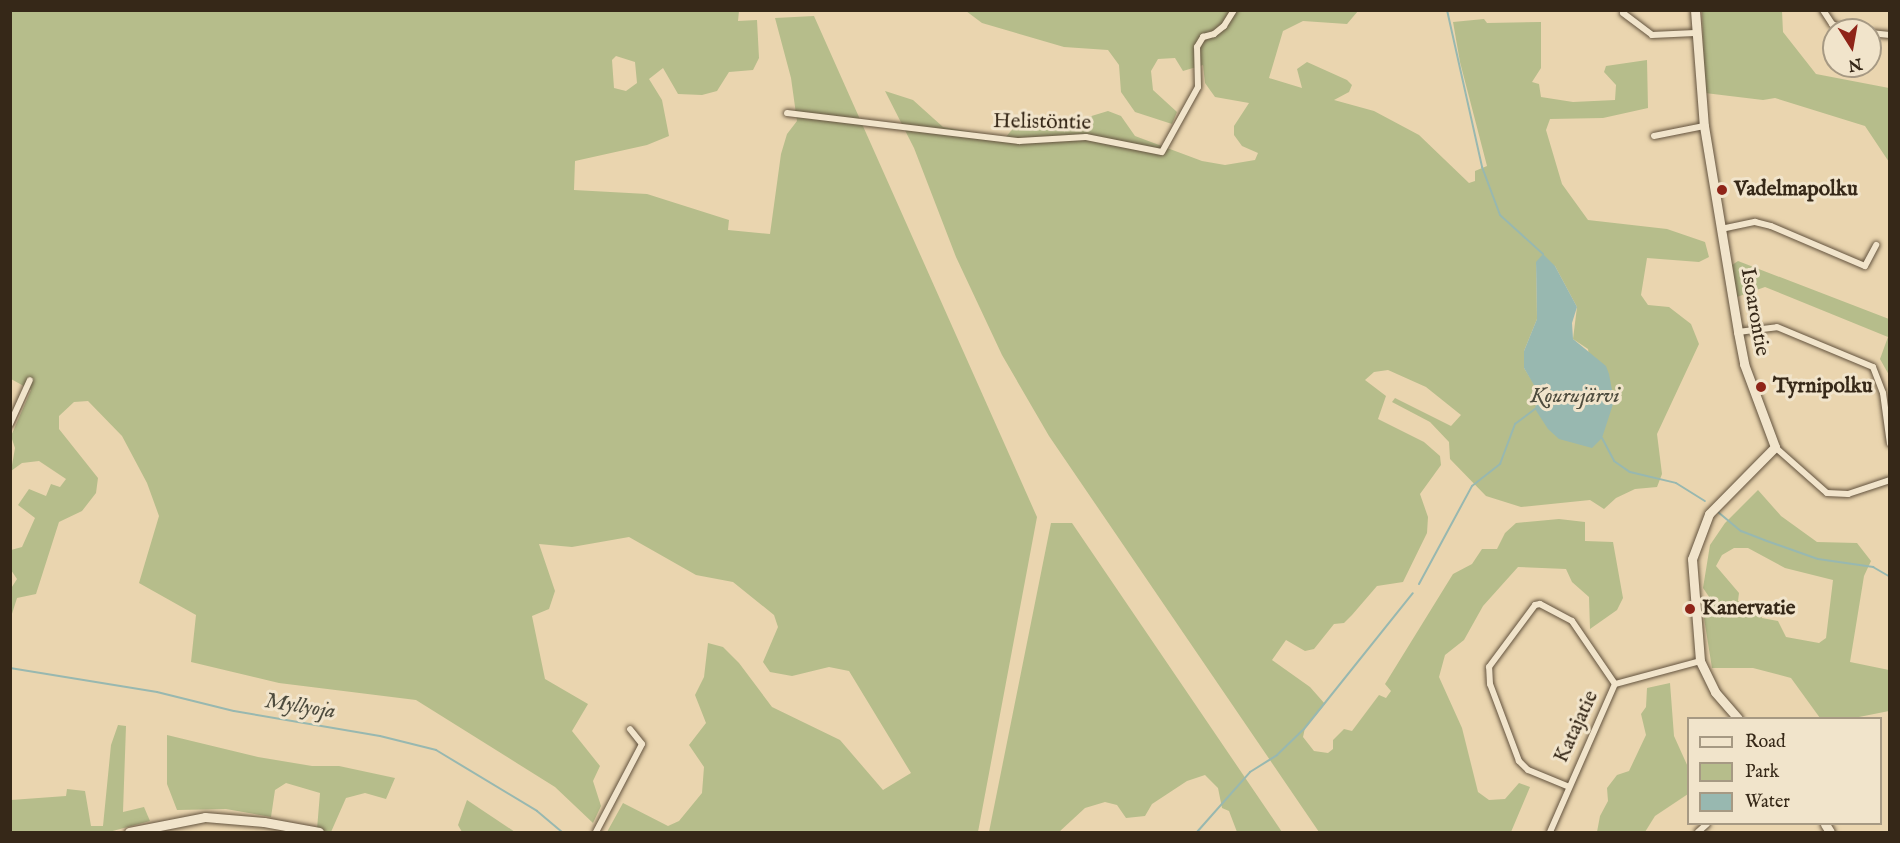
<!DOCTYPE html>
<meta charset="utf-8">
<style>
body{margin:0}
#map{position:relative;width:1900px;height:843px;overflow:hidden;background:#ead5af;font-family:"IM FELL English",serif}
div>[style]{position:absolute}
.green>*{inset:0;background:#b6bd8b}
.water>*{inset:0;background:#98b8b0}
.stream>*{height:2px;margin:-1px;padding:0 1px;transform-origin:1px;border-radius:1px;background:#98b8b0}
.roads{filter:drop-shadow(0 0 2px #63533e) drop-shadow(0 0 2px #63533e)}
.street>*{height:6px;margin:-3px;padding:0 3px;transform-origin:3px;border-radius:3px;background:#f1e4cb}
.secondary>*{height:9px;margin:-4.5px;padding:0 4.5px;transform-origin:4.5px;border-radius:4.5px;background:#f1e4cb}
.dots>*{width:16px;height:16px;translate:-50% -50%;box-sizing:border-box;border:3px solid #f1e4cb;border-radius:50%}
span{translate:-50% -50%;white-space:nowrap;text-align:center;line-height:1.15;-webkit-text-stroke:6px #f1e4cb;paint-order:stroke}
.street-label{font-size:21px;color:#362818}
.poi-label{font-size:21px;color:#362818;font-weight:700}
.left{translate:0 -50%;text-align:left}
.water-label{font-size:22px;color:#4e4c3e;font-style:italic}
.frame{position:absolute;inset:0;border:12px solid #362818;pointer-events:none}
.legend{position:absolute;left:1687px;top:717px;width:195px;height:108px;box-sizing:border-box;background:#f1e4cb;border:2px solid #a69983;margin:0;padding:8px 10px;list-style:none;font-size:18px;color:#362818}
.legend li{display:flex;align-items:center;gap:12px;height:30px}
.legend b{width:30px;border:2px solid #a69983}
.north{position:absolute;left:1822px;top:18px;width:60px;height:60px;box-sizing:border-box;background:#f1e4cb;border:2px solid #a69983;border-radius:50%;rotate:169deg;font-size:16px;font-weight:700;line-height:24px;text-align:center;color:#362818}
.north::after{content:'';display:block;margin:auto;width:21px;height:27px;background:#8f2418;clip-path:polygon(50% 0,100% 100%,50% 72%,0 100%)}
</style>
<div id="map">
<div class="green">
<div style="clip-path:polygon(evenodd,11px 11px,739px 11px,738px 21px,757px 20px,759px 58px,753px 70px,729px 72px,717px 91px,702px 95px,678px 94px,663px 68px,649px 79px,662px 100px,669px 136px,647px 145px,575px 161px,574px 190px,647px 194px,729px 220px,728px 230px,770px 234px,781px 154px,787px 134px,797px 121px,791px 78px,775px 18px,814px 16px,1037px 517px,978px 832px,607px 832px,623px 803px,668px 826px,679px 821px,702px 793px,704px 767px,689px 745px,706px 723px,695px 695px,704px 677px,708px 643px,723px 647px,739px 663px,772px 707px,840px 740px,883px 790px,911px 773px,849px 671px,829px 667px,792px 676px,770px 672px,763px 662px,778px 627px,774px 615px,733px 582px,696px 575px,629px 537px,572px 547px,539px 544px,555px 591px,549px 609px,532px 616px,545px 679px,588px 704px,572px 731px,600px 766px,593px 781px,601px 806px,593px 823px,555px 787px,416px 700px,279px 683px,191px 662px,196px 615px,139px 583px,159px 516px,147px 483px,122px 436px,88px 401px,74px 402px,59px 416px,59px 429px,98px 478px,96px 493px,82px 511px,59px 522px,36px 594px,17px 598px,11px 617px,10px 590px,17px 579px,11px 570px,11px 550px,22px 547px,35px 518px,18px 505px,29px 489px,46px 496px,51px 484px,60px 487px,66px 479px,39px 461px,22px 463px,11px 471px,15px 448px,11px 436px,31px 390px,11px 379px,11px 11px,616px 56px,635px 62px,637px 83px,626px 91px,614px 88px,612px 60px,616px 56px)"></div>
<div style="clip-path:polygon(evenodd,966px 11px,1358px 11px,1347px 24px,1303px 21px,1283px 31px,1269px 78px,1302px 88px,1297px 69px,1307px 62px,1347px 80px,1352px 85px,1349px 92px,1334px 100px,1374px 111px,1419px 135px,1469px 183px,1475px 181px,1475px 171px,1487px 166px,1460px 62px,1453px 22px,1484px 19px,1487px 23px,1541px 22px,1541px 68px,1532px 82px,1539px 84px,1541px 97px,1573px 102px,1615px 100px,1616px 85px,1604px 72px,1606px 66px,1647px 60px,1648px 108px,1603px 118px,1550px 119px,1546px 130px,1562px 184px,1588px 220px,1667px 229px,1705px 242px,1709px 257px,1699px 262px,1647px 258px,1641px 295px,1648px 305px,1669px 307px,1691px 324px,1699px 344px,1657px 434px,1662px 474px,1657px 487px,1635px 489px,1616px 498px,1604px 509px,1590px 500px,1521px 507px,1486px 496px,1450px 459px,1449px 442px,1430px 422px,1392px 402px,1395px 398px,1451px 426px,1461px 415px,1426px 387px,1388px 370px,1374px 372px,1365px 380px,1386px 396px,1378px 419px,1424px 442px,1440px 456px,1441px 465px,1420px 494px,1428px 517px,1427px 533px,1403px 582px,1377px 586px,1352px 615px,1344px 623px,1334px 624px,1314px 649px,1305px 651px,1286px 640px,1272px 660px,1310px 687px,1325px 704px,1305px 728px,1303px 737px,1314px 751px,1328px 753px,1333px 749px,1333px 740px,1344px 729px,1352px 731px,1379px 695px,1386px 698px,1391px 691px,1385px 684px,1453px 574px,1472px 564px,1482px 549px,1497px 549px,1505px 533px,1516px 523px,1559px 519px,1585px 522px,1585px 541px,1613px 542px,1623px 598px,1617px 610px,1590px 629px,1589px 597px,1572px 582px,1566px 569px,1518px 567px,1483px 606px,1464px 640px,1445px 655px,1439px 677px,1462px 728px,1478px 792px,1489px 800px,1505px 799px,1519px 783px,1530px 787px,1511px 832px,1319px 832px,1049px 436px,1002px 355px,956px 257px,914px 148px,885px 91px,913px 100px,943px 127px,1005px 138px,1015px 126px,1033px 116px,1075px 121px,1108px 111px,1121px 116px,1135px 136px,1202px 161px,1225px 165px,1255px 160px,1258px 153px,1242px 146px,1234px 135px,1234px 126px,1249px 103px,1215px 97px,1205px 83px,1203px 65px,1183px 71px,1175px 58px,1158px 59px,1151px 71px,1153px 90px,1177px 112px,1172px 124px,1135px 112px,1121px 92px,1119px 65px,1108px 50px,1064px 47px,982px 23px,966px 11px,1536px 262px,1555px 266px,1577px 307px,1573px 339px,1588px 349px,1602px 438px,1539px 392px,1524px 368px,1524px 351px,1537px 319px,1536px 262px)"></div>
<div style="clip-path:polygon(1702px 11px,1782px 11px,1783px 32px,1816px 74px,1889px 88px,1889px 162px,1865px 126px,1775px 98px,1763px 100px,1705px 93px)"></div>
<div style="clip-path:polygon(1738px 261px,1889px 319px,1889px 375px,1880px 359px,1888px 337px,1765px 287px,1737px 297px,1732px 265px)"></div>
<div style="clip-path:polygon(evenodd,1758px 490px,1781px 516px,1817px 542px,1857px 543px,1871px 561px,1864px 576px,1850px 662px,1889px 670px,1889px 711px,1854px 718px,1820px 718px,1791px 678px,1753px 668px,1712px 668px,1703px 612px,1714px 604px,1703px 588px,1710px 545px,1725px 523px,1758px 490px,1734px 548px,1748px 548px,1785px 568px,1833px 580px,1826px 638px,1819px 643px,1786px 637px,1778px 621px,1762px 618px,1761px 612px,1738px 601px,1739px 593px,1716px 566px,1722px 555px,1734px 548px)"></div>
<div style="clip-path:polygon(1051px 523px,1072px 523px,1282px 832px,1237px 832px,1229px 811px,1222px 808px,1218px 788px,1205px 775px,1187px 781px,1152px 804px,1145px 816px,1126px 818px,1117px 805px,1105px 802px,1085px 808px,1059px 832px,989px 832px)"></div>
<div style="clip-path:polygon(1670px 683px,1674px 736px,1688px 767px,1688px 794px,1655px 816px,1645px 832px,1597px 832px,1600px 816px,1608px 801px,1607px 788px,1617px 775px,1629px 771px,1646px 735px,1641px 714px,1646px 707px,1647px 688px)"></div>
<div style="clip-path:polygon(118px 725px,126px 726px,123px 812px,144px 807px,150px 821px,109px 832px,11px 832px,11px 800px,66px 796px,67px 789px,85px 791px,91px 826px,103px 826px,111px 745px)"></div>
<div style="clip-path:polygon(167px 735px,258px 757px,312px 766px,339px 766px,395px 778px,386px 799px,365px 793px,346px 798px,331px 832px,317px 829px,320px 793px,286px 783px,275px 790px,271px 817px,226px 809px,177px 810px,167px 784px)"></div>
<div style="clip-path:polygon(467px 800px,515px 832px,462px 832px,458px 825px)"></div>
</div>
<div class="water">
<div style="clip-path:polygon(1543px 254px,1555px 266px,1577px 307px,1572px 323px,1573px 339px,1606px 366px,1609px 374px,1614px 401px,1602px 438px,1592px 448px,1559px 439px,1548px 429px,1535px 409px,1538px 392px,1524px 368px,1524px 351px,1537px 319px,1536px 262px)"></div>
</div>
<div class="stream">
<div style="left:1447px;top:10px;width:161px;rotate:77.4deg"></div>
<div style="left:1482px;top:167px;width:51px;rotate:69.4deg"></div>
<div style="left:1500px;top:215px;width:58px;rotate:42.2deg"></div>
<div style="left:1602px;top:438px;width:26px;rotate:62deg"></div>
<div style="left:1614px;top:461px;width:19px;rotate:35deg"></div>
<div style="left:1630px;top:472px;width:47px;rotate:13.4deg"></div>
<div style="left:1676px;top:483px;width:34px;rotate:32deg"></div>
<div style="left:1718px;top:512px;width:30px;rotate:40deg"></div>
<div style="left:1741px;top:531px;width:25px;rotate:21deg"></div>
<div style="left:1764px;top:540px;width:57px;rotate:19.4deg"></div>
<div style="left:1818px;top:559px;width:56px;rotate:8.3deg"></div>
<div style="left:1873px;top:567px;width:20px;rotate:30deg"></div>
<div style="left:1419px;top:584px;width:111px;rotate:-61.6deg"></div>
<div style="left:1472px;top:486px;width:36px;rotate:-38deg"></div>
<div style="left:1500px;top:464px;width:43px;rotate:-69.4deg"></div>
<div style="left:1515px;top:424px;width:25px;rotate:-37deg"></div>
<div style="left:10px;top:668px;width:149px;rotate:9.3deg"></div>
<div style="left:157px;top:692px;width:79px;rotate:13.9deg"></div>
<div style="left:234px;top:711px;width:148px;rotate:9.7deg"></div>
<div style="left:380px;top:736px;width:58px;rotate:14deg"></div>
<div style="left:436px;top:750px;width:118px;rotate:31.1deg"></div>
<div style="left:537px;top:811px;width:33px;rotate:40deg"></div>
<div style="left:1197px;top:832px;width:80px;rotate:-48.5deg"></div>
<div style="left:1250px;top:772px;width:32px;rotate:-32deg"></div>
<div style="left:1277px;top:755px;width:37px;rotate:-44deg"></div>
<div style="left:1304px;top:729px;width:174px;rotate:-51.3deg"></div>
</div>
<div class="roads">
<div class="street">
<div style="left:1823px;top:10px;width:17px;rotate:57deg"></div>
<div style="left:1832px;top:24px;width:15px;rotate:23deg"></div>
<div style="left:1623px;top:13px;width:36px;rotate:37deg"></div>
<div style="left:1652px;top:35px;width:43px;rotate:-2.7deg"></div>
<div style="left:1870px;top:33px;width:20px;rotate:6deg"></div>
<div style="left:787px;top:113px;width:234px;rotate:6.9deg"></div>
<div style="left:1019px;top:141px;width:67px;rotate:-3.4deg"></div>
<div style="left:1086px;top:137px;width:77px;rotate:11.2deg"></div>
<div style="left:1162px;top:152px;width:74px;rotate:-61deg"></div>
<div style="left:1198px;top:87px;width:40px;rotate:-91.4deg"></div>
<div style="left:1197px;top:47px;width:12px;rotate:-59deg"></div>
<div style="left:1203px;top:37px;width:11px;rotate:-15deg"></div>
<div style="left:1214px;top:34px;width:13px;rotate:-39deg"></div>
<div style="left:1224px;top:26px;width:19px;rotate:-58deg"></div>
<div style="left:1654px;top:136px;width:51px;rotate:-11.3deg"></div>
<div style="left:1721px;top:229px;width:35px;rotate:-12deg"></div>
<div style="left:1755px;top:222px;width:16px;rotate:14deg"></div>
<div style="left:1771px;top:226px;width:102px;rotate:23.1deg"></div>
<div style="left:1865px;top:266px;width:24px;rotate:-62deg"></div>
<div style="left:1738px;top:332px;width:39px;rotate:-7deg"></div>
<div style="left:1777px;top:327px;width:104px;rotate:22.6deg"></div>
<div style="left:1873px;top:367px;width:28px;rotate:69deg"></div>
<div style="left:1883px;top:393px;width:51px;rotate:82.2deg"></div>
<div style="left:10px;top:424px;width:48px;rotate:-65.6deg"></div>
<div style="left:1775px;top:447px;width:69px;rotate:41.5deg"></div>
<div style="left:1827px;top:493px;width:21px;rotate:3deg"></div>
<div style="left:1848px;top:494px;width:44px;rotate:-18.4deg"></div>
<div style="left:1567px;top:786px;width:42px;rotate:-157.7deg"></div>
<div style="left:1528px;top:770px;width:13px;rotate:-135deg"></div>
<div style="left:1519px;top:761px;width:82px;rotate:-110.6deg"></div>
<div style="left:1490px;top:684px;width:17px;rotate:-93deg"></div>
<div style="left:1489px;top:667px;width:77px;rotate:-53.4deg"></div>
<div style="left:1535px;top:605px;width:5px;rotate:-11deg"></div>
<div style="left:1540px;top:604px;width:36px;rotate:28deg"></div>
<div style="left:1572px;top:621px;width:76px;rotate:55.7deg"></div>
<div style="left:596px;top:832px;width:99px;rotate:-62.4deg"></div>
<div style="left:642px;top:744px;width:19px;rotate:-129deg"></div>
<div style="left:1550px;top:832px;width:162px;rotate:-66.3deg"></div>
<div style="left:1615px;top:684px;width:88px;rotate:-15.1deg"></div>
<div style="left:1698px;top:832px;width:12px;rotate:-42deg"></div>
</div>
<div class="secondary">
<div style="left:1695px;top:10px;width:116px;rotate:85.6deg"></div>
<div style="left:1704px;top:126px;width:209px;rotate:80.6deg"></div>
<div style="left:1738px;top:332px;width:33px;rotate:79deg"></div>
<div style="left:1744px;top:364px;width:89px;rotate:69.5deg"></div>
<div style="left:1775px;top:447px;width:94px;rotate:134.6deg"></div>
<div style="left:1709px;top:514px;width:48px;rotate:110.7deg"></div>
<div style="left:1692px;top:559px;width:102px;rotate:85.5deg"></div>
<div style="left:1700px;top:661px;width:34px;rotate:64deg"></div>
<div style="left:1715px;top:692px;width:35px;rotate:49deg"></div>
<div style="left:1825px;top:824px;width:9px;rotate:58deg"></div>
<div style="left:129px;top:832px;width:77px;rotate:-11.2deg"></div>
<div style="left:205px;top:817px;width:59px;rotate:4.8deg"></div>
<div style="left:264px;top:822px;width:56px;rotate:10.3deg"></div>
</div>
</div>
<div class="dots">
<div style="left:1722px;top:190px;background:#8f2418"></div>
<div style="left:1761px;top:387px;background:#8f2418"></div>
<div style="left:1690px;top:609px;background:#8f2418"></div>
</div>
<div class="street-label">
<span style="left:1042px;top:123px;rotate:1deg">Helistöntie</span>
<span style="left:1754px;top:312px;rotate:80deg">Isoarontie</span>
<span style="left:1577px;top:727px;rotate:-65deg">Katajatie</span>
</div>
<div class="poi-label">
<span class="left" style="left:1734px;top:190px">Vadelmapolku</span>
<span class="left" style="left:1773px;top:387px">Tyrnipolku</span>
<span class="left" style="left:1702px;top:609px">Kanervatie</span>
</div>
<div class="water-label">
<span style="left:1575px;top:397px">Kourujärvi</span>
<span style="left:300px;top:707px;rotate:9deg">Myllyoja</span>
</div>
<div class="frame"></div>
<ul class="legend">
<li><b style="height:8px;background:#f1e4cb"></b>Road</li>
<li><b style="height:16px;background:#b6bd8b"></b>Park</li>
<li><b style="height:16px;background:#98b8b0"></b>Water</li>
</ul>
<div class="north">N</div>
</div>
